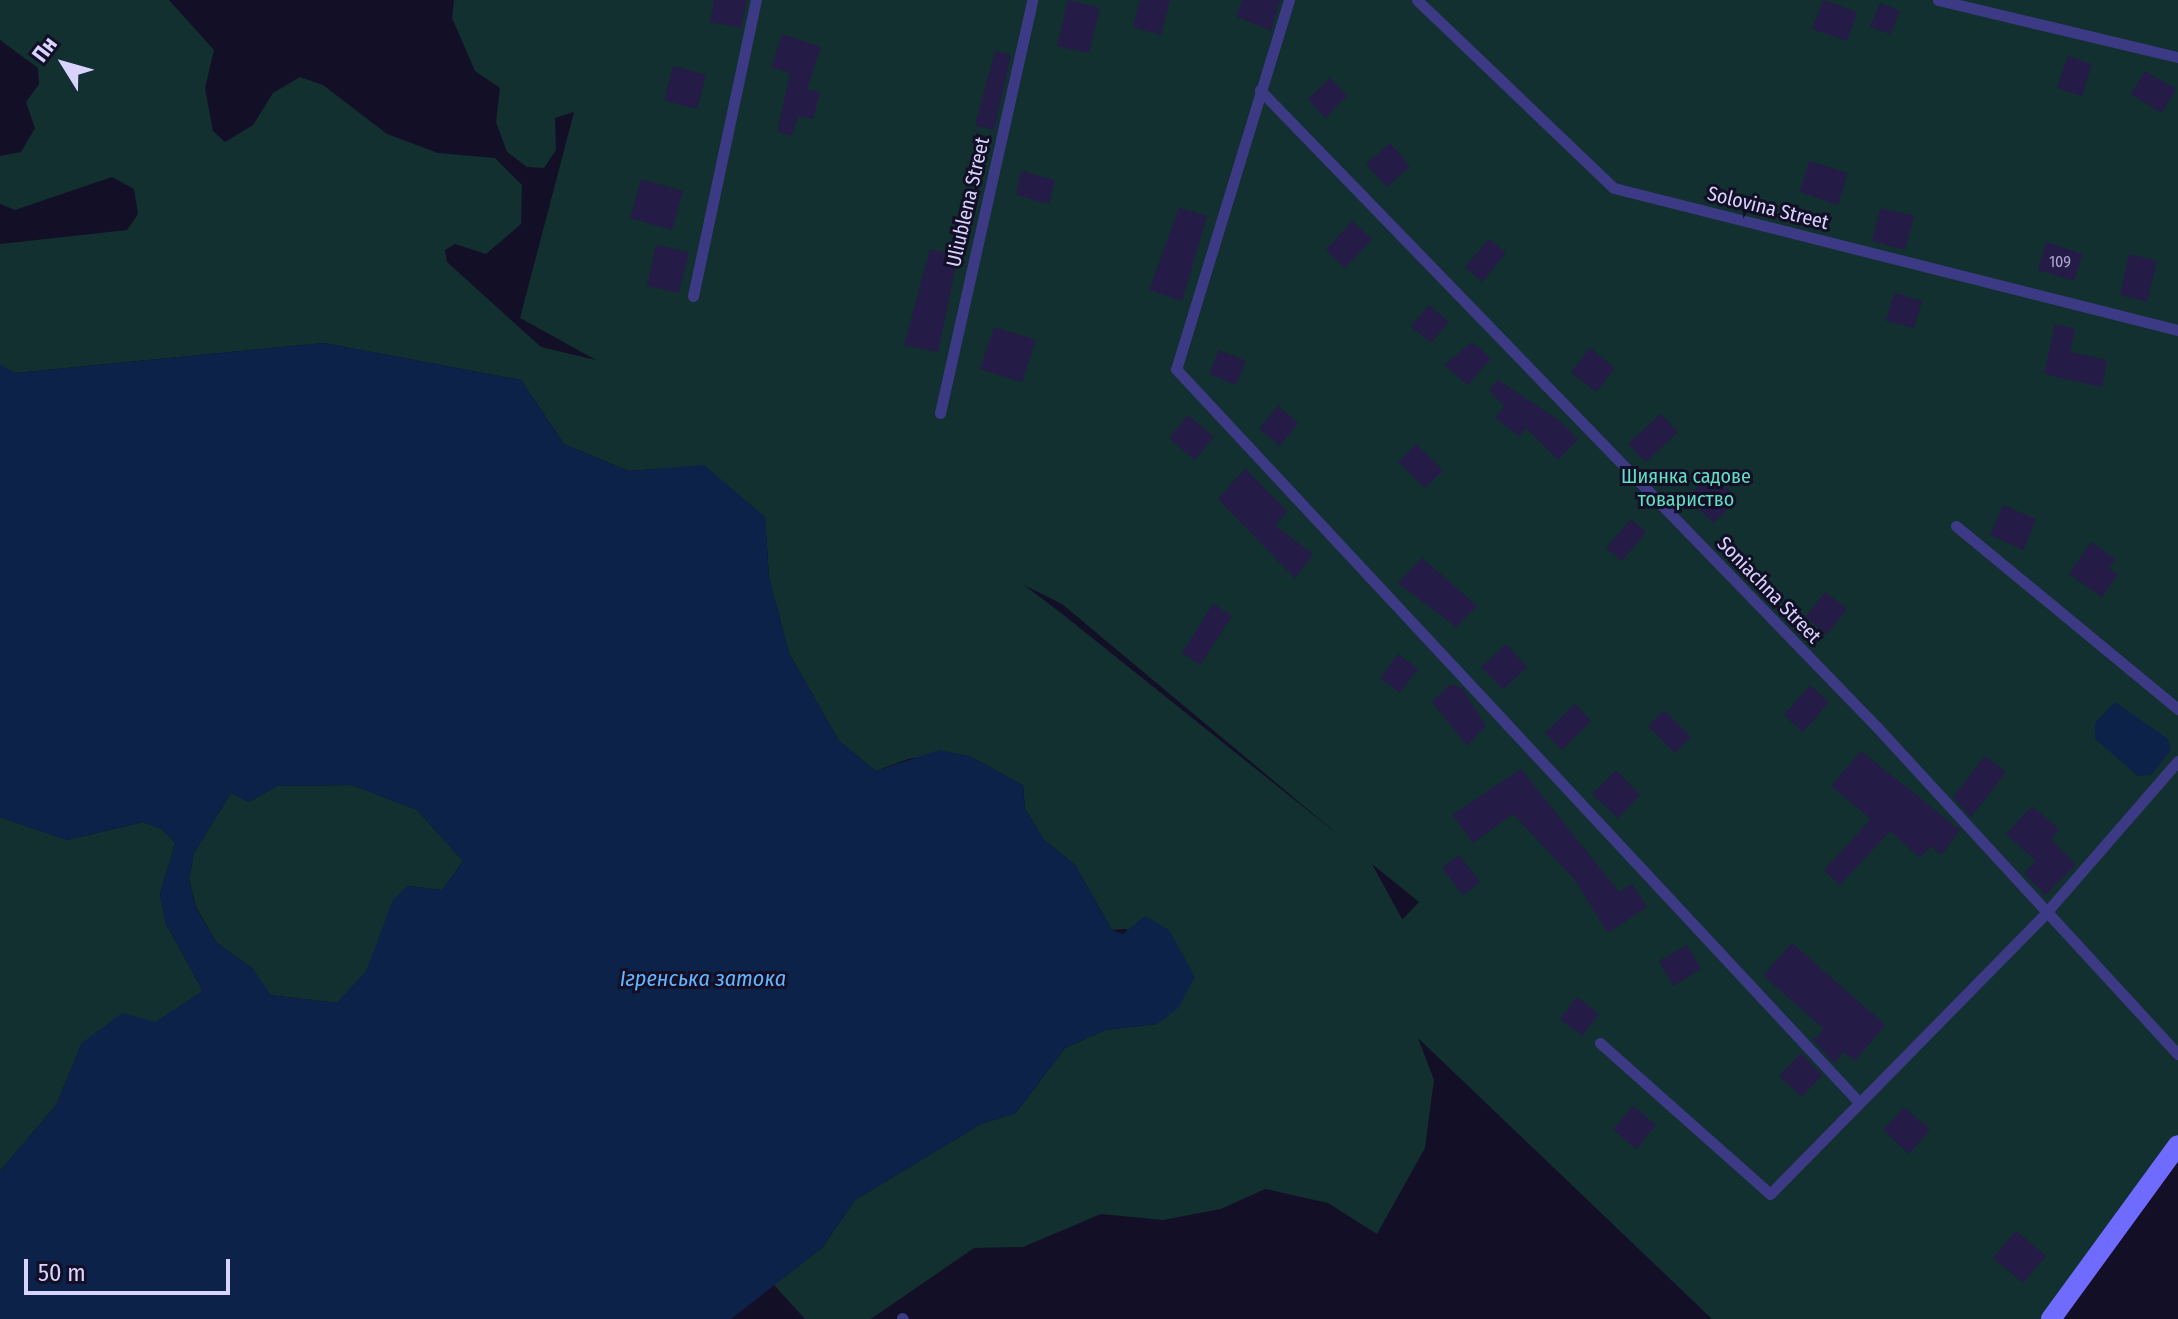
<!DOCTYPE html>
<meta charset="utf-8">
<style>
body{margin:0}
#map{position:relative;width:2178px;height:1319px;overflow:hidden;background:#130f26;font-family:"Fira Sans Condensed",sans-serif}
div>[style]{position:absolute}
.green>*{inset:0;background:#12302f}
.water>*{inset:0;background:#0c2248}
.building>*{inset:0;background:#241b47}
.lane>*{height:11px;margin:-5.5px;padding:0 5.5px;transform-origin:5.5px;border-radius:5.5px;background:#3d3a85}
.secondary>*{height:20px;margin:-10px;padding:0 10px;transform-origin:10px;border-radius:10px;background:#6f6bff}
span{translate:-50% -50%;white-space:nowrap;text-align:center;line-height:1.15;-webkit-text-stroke:6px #130f26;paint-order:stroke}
.number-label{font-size:16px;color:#aca6d1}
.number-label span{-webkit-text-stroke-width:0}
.street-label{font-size:20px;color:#d9d4ff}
.park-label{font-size:20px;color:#5fe0c0}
.water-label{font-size:22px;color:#62b6ff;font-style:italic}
.north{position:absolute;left:24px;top:24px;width:80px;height:80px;-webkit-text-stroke:6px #130f26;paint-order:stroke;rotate:307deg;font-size:22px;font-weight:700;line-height:32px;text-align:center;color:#d9d4ff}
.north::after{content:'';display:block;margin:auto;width:28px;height:36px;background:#d9d4ff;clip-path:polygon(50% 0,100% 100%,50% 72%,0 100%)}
.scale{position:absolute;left:24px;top:1259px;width:206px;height:36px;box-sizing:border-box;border:4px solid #d9d4ff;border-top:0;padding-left:10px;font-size:24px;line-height:28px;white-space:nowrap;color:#d9d4ff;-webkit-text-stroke:6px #130f26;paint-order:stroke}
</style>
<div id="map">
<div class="green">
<div style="clip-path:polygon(evenodd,0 0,169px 0,214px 50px,205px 88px,213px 131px,225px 142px,253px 125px,273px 93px,300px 77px,323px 85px,387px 134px,438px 153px,495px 158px,522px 185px,521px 224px,486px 254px,455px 244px,445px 250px,447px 262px,541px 347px,596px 360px,520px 318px,574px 112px,555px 118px,556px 150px,544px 168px,527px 167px,507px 152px,496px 122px,500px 88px,475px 71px,452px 18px,454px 0,2178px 0,2178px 1141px,2061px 1319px,1712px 1319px,1418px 1038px,1434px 1080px,1425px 1148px,1377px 1234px,1328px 1203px,1265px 1189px,1221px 1209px,1163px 1220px,1101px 1214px,1023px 1247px,974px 1248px,871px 1319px,805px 1319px,774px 1285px,822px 1248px,855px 1200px,981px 1124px,1016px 1113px,1065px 1048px,1105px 1030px,1157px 1024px,1127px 929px,1112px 930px,1075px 865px,1044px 840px,1025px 809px,1023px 785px,969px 756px,911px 758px,876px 771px,839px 741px,789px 653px,769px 577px,765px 517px,704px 466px,628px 471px,564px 444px,521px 380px,324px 343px,15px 373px,0 365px,0 244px,127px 230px,138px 214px,134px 189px,112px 177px,15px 210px,0 204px,0 156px,21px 152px,35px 128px,26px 102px,39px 84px,38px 68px,0 40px,0 0,1024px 585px,1062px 604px,1341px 837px,1061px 613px,1024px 585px,0 0,1372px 864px,1419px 902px,1403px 919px,1402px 919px,1372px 864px)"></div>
<div style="clip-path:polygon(352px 785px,417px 810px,463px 861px,442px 890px,408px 886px,366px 972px,337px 1003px,270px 995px,252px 968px,216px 942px,196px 907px,189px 879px,194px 853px,231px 793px,249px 802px,277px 786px)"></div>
<div style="clip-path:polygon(0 817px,67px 840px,143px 822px,162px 829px,175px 843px,160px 894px,166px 924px,203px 991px,155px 1023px,82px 1043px,56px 1105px,0 1171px)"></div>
</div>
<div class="water">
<div style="clip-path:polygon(evenodd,324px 343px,521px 380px,564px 444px,628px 471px,704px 465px,765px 517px,769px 577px,789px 653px,839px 741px,876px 771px,939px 750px,969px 756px,1023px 785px,1025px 809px,1044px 840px,1075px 865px,1112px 930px,1123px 934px,1145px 916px,1169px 930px,1195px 977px,1178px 1008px,1157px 1024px,1105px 1030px,1065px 1048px,1016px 1113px,981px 1124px,855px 1200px,822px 1248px,731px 1319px,0 1319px,0 1171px,56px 1105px,82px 1043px,122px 1013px,155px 1022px,203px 991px,166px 924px,160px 894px,175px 843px,162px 829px,143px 822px,67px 840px,0 817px,0 365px,16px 373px,324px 343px,352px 785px,417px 810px,463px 861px,442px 890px,408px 886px,393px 900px,366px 971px,337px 1003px,271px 995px,252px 968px,216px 942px,196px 908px,189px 879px,194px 853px,231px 793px,249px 802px,277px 786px,352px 785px)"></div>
<div style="clip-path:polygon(2115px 702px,2168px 739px,2171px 750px,2151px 775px,2138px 776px,2095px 739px,2095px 723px)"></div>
</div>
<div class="building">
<div style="clip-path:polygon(714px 0,747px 0,741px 28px,710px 22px)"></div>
<div style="clip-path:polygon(1068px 0,1100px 8px,1089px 53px,1057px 46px)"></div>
<div style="clip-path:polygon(1140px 0,1170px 0,1161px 35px,1133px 27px)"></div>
<div style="clip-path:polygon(1242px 0,1280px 0,1271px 31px,1236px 16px)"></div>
<div style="clip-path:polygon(1823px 0,1857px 12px,1847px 41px,1812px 29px)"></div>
<div style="clip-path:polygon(1880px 3px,1900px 11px,1890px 34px,1870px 27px)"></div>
<div style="clip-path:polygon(782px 34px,821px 47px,807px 89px,820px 92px,813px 119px,798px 116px,792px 136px,777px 132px,790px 73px,771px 67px)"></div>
<div style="clip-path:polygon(995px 51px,1011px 55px,994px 130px,975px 125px)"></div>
<div style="clip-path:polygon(2068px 56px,2092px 64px,2082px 96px,2057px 88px)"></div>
<div style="clip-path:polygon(673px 66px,706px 75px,697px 109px,664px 100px)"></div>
<div style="clip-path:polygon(2145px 71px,2176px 89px,2162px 113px,2131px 94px)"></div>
<div style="clip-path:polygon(1330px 78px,1347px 96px,1325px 118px,1308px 99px)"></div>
<div style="clip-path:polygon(1390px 143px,1410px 166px,1387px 187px,1366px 164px)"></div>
<div style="clip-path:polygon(1809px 161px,1848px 173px,1838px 205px,1800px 192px)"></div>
<div style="clip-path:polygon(1021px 171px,1055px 180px,1049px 204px,1016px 195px)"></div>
<div style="clip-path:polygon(641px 179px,683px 191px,672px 230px,630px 218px)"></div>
<div style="clip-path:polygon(1179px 208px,1207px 216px,1182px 301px,1149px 290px)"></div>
<div style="clip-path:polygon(1880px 208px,1914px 216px,1905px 250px,1872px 241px)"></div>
<div style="clip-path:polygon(1352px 221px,1372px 239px,1345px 268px,1326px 250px)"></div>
<div style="clip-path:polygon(1489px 239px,1506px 253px,1482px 282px,1465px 267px)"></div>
<div style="clip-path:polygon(2046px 242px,2083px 254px,2074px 281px,2038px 270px)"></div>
<div style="clip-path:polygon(656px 245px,689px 252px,679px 293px,647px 286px)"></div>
<div style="clip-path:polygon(930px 249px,958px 256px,938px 352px,904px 345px)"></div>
<div style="clip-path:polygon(2129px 254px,2157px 261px,2147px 302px,2120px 295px)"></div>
<div style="clip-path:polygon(1894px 293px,1922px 301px,1914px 328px,1886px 321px)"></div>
<div style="clip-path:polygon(1429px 305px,1449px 322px,1431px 343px,1411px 326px)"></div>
<div style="clip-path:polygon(2055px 324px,2075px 329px,2070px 352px,2107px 360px,2102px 387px,2044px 374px)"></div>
<div style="clip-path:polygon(994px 327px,1036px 340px,1022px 382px,980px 369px)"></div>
<div style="clip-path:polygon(1472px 342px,1491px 358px,1468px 385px,1444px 365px)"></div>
<div style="clip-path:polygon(1590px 348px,1615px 368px,1596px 392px,1571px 372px)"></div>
<div style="clip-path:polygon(1219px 350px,1246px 361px,1236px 385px,1209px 374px)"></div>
<div style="clip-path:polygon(1498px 380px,1560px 421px,1578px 439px,1558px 460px,1526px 428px,1519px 436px,1495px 418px,1504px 406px,1489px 390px)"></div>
<div style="clip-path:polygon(1278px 406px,1298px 423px,1280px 446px,1259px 429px)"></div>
<div style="clip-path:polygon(1661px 414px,1678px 432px,1646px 462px,1628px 444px)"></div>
<div style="clip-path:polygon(1188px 415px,1214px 437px,1195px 460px,1169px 438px)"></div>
<div style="clip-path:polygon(1416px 444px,1443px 470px,1425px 488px,1398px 462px)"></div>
<div style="clip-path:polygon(1245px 468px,1287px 511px,1275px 526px,1313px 554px,1295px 578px,1218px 499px)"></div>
<div style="clip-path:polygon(1711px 474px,1737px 498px,1714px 523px,1687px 498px)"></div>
<div style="clip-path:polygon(2003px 505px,2036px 519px,2023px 550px,1990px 535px)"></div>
<div style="clip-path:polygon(1631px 519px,1646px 532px,1622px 561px,1606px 548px)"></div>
<div style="clip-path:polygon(2091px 542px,2115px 559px,2109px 568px,2118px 574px,2102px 597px,2069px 574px)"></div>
<div style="clip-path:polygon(1422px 558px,1477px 606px,1456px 627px,1398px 583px)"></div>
<div style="clip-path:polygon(1825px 592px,1847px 609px,1827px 634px,1805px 617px)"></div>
<div style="clip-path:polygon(1213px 604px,1232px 616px,1200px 665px,1182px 653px)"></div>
<div style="clip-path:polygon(1506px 644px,1527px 667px,1503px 689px,1481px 667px)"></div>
<div style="clip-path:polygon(1398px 654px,1418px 669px,1400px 693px,1380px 678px)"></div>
<div style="clip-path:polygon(1450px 684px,1462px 688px,1486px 726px,1467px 746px,1432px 702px)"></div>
<div style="clip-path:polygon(1810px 685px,1829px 702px,1803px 732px,1784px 715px)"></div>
<div style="clip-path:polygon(1575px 704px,1591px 721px,1562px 750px,1545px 733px)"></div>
<div style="clip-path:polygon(1664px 710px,1691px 737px,1675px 753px,1648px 726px)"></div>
<div style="clip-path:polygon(1861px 751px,1960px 830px,1941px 855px,1931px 846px,1920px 858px,1890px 831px,1840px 885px,1824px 870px,1871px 819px,1831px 786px)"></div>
<div style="clip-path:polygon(1985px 756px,2006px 772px,1971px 817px,1953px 797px)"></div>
<div style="clip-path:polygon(1521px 769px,1619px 892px,1632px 884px,1647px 907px,1608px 933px,1574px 879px,1513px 814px,1473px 843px,1452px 815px)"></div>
<div style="clip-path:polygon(1616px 770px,1640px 795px,1618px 818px,1592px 794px)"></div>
<div style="clip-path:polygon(2032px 806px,2059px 829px,2051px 839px,2076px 865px,2045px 895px,2024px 873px,2036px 861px,2006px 834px)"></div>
<div style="clip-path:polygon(1459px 855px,1480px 882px,1463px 895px,1442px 868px)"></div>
<div style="clip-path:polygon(1792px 943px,1885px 1025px,1855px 1061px,1844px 1052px,1834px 1063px,1813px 1040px,1824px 1029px,1763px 975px)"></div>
<div style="clip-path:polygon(1687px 945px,1701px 969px,1673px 986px,1659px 961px)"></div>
<div style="clip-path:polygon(1577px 997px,1599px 1014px,1582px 1036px,1560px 1019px)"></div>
<div style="clip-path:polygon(1801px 1053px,1822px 1075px,1802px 1097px,1779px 1076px)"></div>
<div style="clip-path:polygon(1633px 1106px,1656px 1125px,1636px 1149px,1613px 1130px)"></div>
<div style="clip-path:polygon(1904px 1107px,1930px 1130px,1909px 1154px,1883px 1130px)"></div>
<div style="clip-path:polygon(2016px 1231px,2046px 1256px,2023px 1283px,1993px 1258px)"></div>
</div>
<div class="lane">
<div style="left:1289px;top:0;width:386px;rotate:107deg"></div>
<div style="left:1176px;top:369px;width:999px;rotate:47.03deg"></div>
<div style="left:1417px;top:0;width:272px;rotate:43.7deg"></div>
<div style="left:1614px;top:188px;width:582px;rotate:14.13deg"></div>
<div style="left:1938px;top:0;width:247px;rotate:13.4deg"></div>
<div style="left:1260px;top:90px;width:885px;rotate:45.92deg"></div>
<div style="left:1876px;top:726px;width:446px;rotate:47.4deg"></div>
<div style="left:693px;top:296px;width:303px;rotate:-78deg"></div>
<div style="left:940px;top:413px;width:423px;rotate:-77.4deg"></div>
<div style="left:1956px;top:526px;width:288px;rotate:39.5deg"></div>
<div style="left:1600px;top:1043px;width:227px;rotate:41.6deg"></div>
<div style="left:1770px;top:1194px;width:391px;rotate:-45.5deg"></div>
<div style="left:2044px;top:915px;width:204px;rotate:-49deg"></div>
<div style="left:902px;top:1318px;width:1px;rotate:45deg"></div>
</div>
<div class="secondary">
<div style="left:2051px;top:1319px;width:215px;rotate:-53.9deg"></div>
</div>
<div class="number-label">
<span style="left:2060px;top:262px">109</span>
</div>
<div class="street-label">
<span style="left:968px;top:202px;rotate:-77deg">Uliublena Street</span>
<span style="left:1768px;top:208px;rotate:14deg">Solovina Street</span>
<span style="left:1769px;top:590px;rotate:46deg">Soniachna Street</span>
</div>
<div class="park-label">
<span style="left:1686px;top:488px">Шиянка садове<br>товариство</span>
</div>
<div class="water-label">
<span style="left:703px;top:979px">Ігренська затока</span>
</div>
<div class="north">Пн</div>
<div class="scale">50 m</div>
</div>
